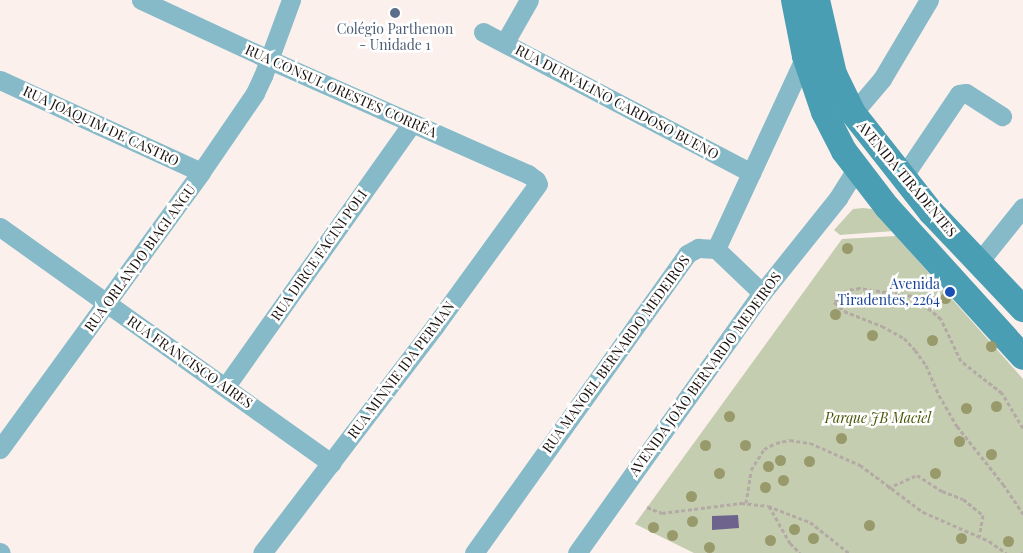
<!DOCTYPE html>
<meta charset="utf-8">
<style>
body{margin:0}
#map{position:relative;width:1023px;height:553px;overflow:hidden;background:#fbf0eb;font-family:"Playfair Display",serif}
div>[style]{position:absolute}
.green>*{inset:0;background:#c5cdb0}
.building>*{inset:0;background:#6e638d}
.path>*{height:3px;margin-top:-1.5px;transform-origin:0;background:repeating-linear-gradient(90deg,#b4aaa5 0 4px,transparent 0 6.5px)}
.minor>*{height:19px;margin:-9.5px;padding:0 9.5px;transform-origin:9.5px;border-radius:9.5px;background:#87bac9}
.secondary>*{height:26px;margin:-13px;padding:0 13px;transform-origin:13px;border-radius:13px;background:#4a9eb3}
.trees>*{width:11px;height:11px;margin:-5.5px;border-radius:50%;background:#999a6b}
.dots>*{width:14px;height:14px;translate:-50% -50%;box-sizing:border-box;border:2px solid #fff;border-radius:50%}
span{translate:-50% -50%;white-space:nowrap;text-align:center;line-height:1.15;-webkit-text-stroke:5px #fff;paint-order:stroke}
.service-label{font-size:14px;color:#4e5e75}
.street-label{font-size:14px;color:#19100c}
.transit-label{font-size:14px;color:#164399}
.right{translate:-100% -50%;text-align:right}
.park-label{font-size:14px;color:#485403;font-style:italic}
</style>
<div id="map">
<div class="green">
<div style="clip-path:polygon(863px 208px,872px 209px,894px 231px,840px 235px,834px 230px,853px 209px)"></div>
<div style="clip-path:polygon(896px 236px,1023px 379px,1023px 553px,694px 553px,635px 524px,842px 239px)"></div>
</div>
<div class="building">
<div style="clip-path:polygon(738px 515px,739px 528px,712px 530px,712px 516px)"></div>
</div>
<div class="path">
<div style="left:1023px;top:428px;width:41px;rotate:-121deg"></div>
<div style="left:1002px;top:393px;width:52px;rotate:-142deg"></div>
<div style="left:961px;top:361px;width:47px;rotate:-115.5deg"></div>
<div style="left:941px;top:319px;width:30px;rotate:-139deg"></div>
<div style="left:918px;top:299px;width:7px;rotate:-153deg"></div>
<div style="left:912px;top:296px;width:53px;rotate:-171.3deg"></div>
<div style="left:860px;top:288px;width:12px;rotate:171deg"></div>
<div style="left:848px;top:290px;width:18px;rotate:139deg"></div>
<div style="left:834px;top:302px;width:13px;rotate:42deg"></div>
<div style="left:844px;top:311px;width:41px;rotate:21.5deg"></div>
<div style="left:882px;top:326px;width:25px;rotate:29deg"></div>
<div style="left:904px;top:338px;width:16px;rotate:47deg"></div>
<div style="left:915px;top:350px;width:19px;rotate:54deg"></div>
<div style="left:926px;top:365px;width:33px;rotate:67deg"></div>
<div style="left:939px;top:395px;width:36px;rotate:60deg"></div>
<div style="left:957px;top:426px;width:74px;rotate:51.6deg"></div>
<div style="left:1003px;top:484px;width:36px;rotate:56deg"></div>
<div style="left:888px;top:488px;width:32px;rotate:-24deg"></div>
<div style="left:917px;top:475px;width:30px;rotate:33deg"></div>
<div style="left:942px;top:491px;width:22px;rotate:21deg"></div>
<div style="left:963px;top:499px;width:26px;rotate:39deg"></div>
<div style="left:983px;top:515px;width:22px;rotate:100deg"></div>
<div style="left:746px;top:503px;width:33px;rotate:-81deg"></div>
<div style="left:751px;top:470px;width:25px;rotate:-58deg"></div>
<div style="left:764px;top:449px;width:13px;rotate:-27deg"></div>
<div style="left:776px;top:443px;width:14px;rotate:-12deg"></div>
<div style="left:790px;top:440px;width:20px;rotate:9deg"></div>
<div style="left:810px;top:443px;width:55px;rotate:23.7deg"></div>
<div style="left:860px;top:465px;width:79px;rotate:36.7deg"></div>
<div style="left:923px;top:512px;width:72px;rotate:23.7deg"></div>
<div style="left:989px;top:541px;width:21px;rotate:35deg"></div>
<div style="left:769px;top:506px;width:43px;rotate:60.4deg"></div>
<div style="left:790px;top:543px;width:14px;rotate:45deg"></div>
<div style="left:647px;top:507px;width:16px;rotate:22deg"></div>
<div style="left:662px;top:513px;width:80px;rotate:-7.2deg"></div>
<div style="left:741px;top:503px;width:27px;rotate:6deg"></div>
<div style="left:768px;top:506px;width:45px;rotate:20.9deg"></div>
<div style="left:810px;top:522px;width:50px;rotate:38.5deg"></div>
<div style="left:1022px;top:553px;width:1px;rotate:-45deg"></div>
</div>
<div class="minor">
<div style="left:141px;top:0;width:140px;rotate:24.9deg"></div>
<div style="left:268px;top:59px;width:284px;rotate:23.9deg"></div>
<div style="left:528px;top:174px;width:10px;rotate:37deg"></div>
<div style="left:536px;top:180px;width:4px;rotate:63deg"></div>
<div style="left:538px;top:184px;width:175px;rotate:126deg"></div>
<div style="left:435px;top:326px;width:285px;rotate:127.3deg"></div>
<div style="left:483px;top:32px;width:303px;rotate:27.7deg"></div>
<div style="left:505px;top:42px;width:48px;rotate:-60.3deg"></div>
<div style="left:0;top:80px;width:221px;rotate:24.6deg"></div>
<div style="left:853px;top:113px;width:45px;rotate:-49.5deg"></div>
<div style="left:882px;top:79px;width:92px;rotate:-59.3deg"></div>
<div style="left:903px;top:177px;width:100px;rotate:-56deg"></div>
<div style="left:959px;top:94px;width:7px;rotate:-8deg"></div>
<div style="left:966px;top:93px;width:43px;rotate:32.6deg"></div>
<div style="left:0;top:227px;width:407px;rotate:35.5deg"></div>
<div style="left:716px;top:249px;width:213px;rotate:-65.2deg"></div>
<div style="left:979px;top:262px;width:70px;rotate:-51.3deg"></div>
<div style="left:226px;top:386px;width:322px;rotate:-54.7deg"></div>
<div style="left:0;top:449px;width:342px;rotate:-54deg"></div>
<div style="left:201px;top:172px;width:96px;rotate:-55.6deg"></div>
<div style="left:255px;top:93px;width:19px;rotate:-65deg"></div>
<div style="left:263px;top:76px;width:81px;rotate:-69.8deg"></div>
<div style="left:0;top:552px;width:1px;rotate:45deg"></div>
<div style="left:474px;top:553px;width:367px;rotate:-54.5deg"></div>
<div style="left:687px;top:254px;width:13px;rotate:-29deg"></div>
<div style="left:698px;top:248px;width:18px;rotate:3deg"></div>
<div style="left:716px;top:249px;width:64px;rotate:43.7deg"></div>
<div style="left:577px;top:553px;width:319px;rotate:-54.6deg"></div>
<div style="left:762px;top:293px;width:122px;rotate:-51.3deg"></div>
<div style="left:838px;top:198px;width:34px;rotate:-58deg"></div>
</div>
<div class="secondary">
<div style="left:794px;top:0;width:57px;rotate:78.9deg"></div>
<div style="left:805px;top:56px;width:59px;rotate:71.3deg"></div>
<div style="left:824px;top:112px;width:44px;rotate:62.9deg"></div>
<div style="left:844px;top:151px;width:71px;rotate:52.5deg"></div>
<div style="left:887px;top:207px;width:202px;rotate:47.8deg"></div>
<div style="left:817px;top:0;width:76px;rotate:77.1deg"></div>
<div style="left:834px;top:74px;width:43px;rotate:64deg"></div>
<div style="left:853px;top:113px;width:126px;rotate:51.8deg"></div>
<div style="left:931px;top:212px;width:134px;rotate:46.5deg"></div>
</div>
<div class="trees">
<div style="left:847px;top:248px"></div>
<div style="left:945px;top:298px"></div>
<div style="left:862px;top:301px"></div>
<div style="left:835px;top:314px"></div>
<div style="left:872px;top:335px"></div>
<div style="left:932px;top:340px"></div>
<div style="left:991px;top:346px"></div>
<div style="left:996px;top:406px"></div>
<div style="left:966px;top:408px"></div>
<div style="left:729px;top:416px"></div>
<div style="left:841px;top:438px"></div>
<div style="left:959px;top:441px"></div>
<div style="left:705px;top:445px"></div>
<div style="left:745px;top:445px"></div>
<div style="left:991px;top:454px"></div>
<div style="left:780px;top:460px"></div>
<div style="left:809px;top:461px"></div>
<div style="left:768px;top:466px"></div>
<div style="left:719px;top:473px"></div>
<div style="left:935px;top:473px"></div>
<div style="left:783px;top:480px"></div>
<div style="left:765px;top:487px"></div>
<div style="left:691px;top:496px"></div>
<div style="left:692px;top:521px"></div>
<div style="left:869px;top:525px"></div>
<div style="left:653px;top:527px"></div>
<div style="left:794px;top:529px"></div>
<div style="left:672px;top:535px"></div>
<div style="left:813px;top:538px"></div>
<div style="left:961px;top:538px"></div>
<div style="left:770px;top:540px"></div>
<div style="left:1008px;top:541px"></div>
<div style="left:709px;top:547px"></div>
</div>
<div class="dots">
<div style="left:395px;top:13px;background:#5c6f8a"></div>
<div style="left:950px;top:292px;background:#1a4fb4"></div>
</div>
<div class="service-label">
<span style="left:395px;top:37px">Colégio Parthenon<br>- Unidade 1</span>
</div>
<div class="street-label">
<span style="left:341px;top:91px;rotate:24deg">RUA CONSUL ORESTES CORRÊA</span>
<span style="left:617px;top:102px;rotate:28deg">RUA DURVALINO CARDOSO BUENO</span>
<span style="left:101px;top:126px;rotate:25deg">RUA JOAQUIM DE CASTRO</span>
<span style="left:907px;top:179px;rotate:50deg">AVENIDA TIRADENTES</span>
<span style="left:319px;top:255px;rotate:-55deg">RUA DIRCE FACINI POLI</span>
<span style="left:140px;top:258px;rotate:-54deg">RUA ORLANDO BIAGI ANGU</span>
<span style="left:616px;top:354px;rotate:-54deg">RUA MANOEL BERNARDO MEDEIROS</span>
<span style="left:190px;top:362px;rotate:35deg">RUA FRANCISCO AIRES</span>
<span style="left:401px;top:370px;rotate:-53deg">RUA MINNIE IDA PERMAN</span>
<span style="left:705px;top:374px;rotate:-54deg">AVENIDA JOÃO BERNARDO MEDEIROS</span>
</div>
<div class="transit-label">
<span class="right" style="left:940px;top:292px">Avenida<br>Tiradentes, 2264</span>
</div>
<div class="park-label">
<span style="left:878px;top:418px">Parque JB Maciel</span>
</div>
</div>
